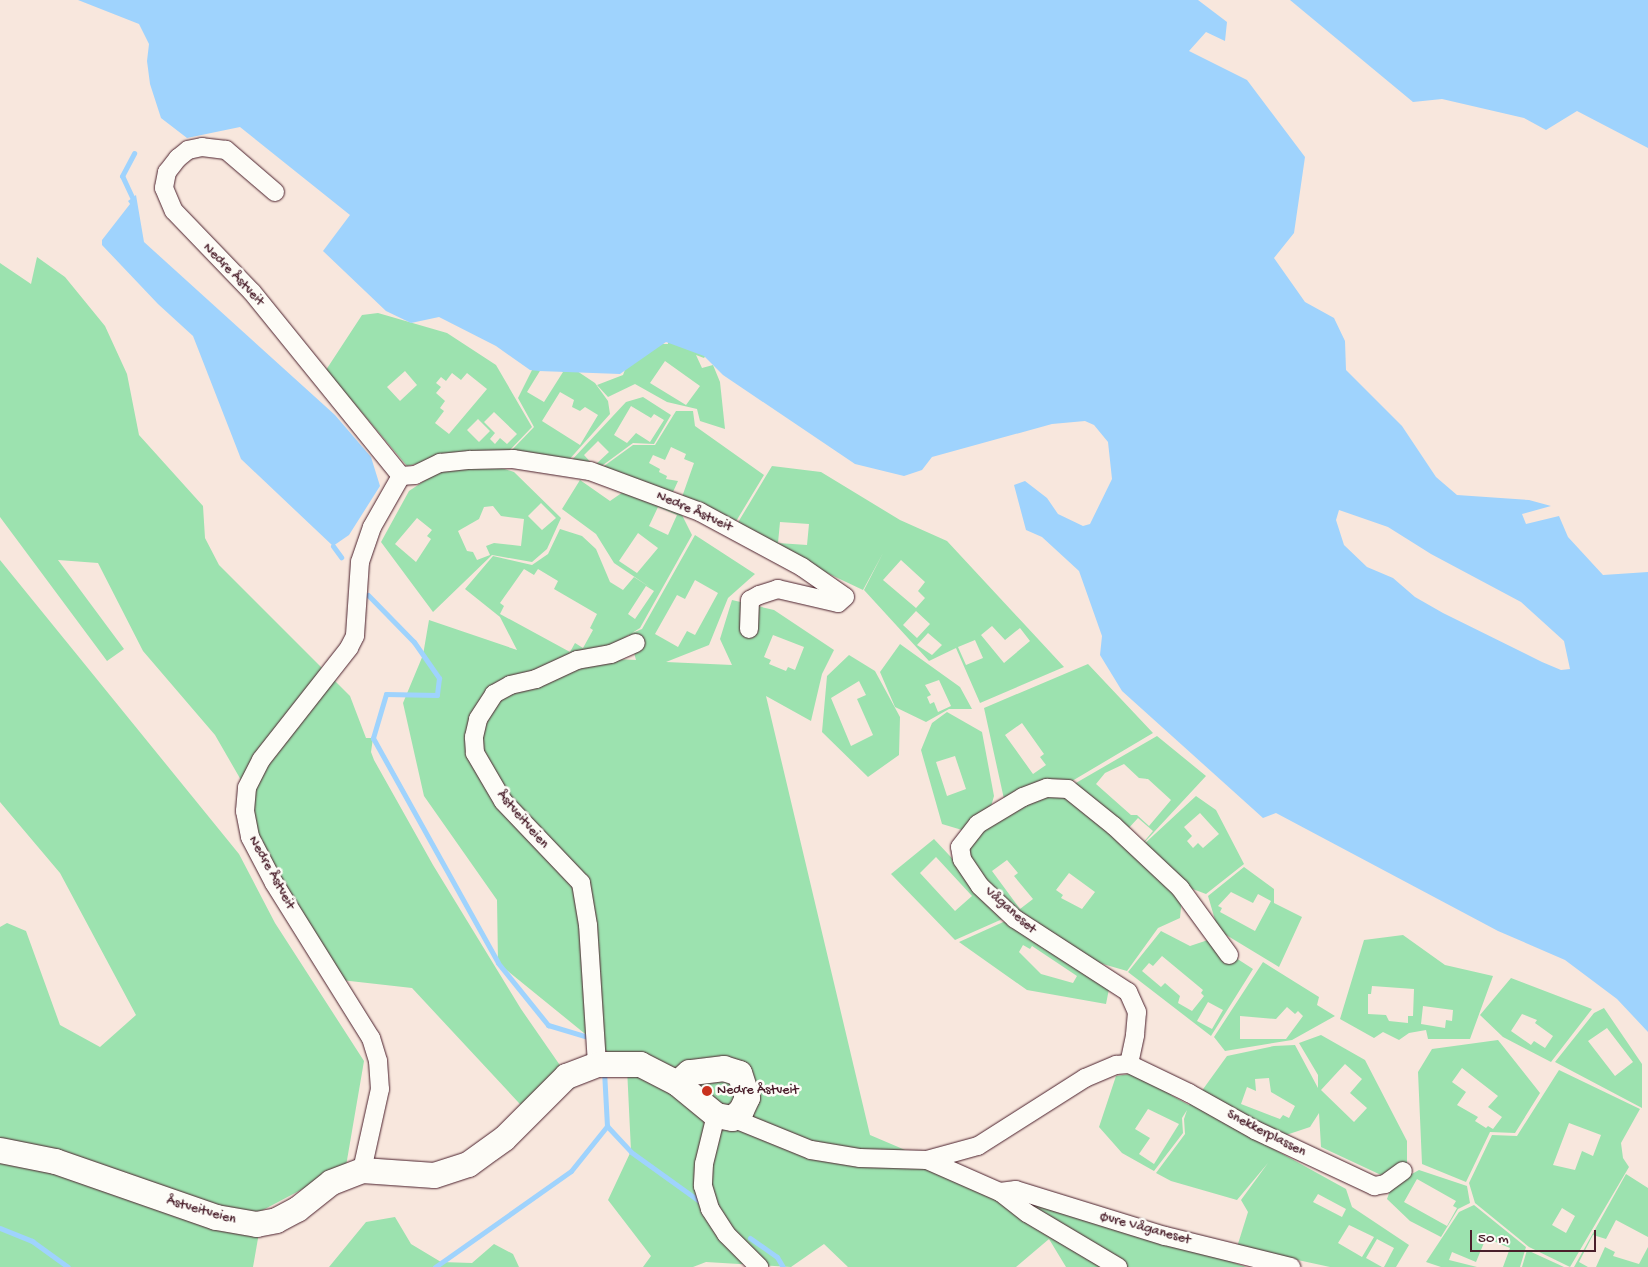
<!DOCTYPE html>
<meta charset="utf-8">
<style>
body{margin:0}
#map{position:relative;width:1648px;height:1267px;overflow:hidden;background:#f8e7dd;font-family:"Gochi Hand",sans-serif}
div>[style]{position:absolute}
.green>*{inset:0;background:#9ce2af}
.water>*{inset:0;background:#9fd3fd}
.stream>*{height:5px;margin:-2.5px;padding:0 2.5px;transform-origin:2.5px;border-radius:2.5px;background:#9fd3fd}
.roads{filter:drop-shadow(0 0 1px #4a1f2b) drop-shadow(0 0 1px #4a1f2b)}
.street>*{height:18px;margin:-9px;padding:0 9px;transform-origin:9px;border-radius:9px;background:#fdfcf7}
.secondary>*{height:25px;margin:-12.5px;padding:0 12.5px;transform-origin:12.5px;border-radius:12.5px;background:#fdfcf7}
.dots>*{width:14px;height:14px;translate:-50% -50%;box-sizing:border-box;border:2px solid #fdfcf7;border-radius:50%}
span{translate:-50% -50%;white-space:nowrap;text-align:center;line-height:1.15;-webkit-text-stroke:5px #fdfcf7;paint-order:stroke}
.street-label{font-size:14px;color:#4a1f2b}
.poi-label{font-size:14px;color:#4a1f2b}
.left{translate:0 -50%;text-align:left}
.scale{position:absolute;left:1470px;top:1230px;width:126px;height:22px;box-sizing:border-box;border:2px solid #4a1f2b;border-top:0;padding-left:6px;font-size:15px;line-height:18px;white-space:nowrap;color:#4a1f2b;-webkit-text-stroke:4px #fdfcf7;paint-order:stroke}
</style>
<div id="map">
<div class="green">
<div style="clip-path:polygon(37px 257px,65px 277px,105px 326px,127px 374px,139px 435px,203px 506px,205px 538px,219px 565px,350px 696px,366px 738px,373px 738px,371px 752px,374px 760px,433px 865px,521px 1009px,575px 1087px,532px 1117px,412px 988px,332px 979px,250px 837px,245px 787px,215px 735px,143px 651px,98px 563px,58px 560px,124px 649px,107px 661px,0 517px,0 263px,31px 284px)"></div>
<div style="clip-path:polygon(evenodd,378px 313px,447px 333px,496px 365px,532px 427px,508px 452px,471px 452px,407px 466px,326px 370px,362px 315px,378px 313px,405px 371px,417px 385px,400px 401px,387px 387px,405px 371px,378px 313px,452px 373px,461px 380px,467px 373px,487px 389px,449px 434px,435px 423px,444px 411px,440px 408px,445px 401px,436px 393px,441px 387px,436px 383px,441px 377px,446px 381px,452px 373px,378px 313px,494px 412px,517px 434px,507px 444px,500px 438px,495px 444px,490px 439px,495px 433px,484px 422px,494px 412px,378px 313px,478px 419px,490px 431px,479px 442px,467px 430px,478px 419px)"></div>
<div style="clip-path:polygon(evenodd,638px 336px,656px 344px,668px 344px,668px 338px,709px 351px,704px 358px,696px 355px,702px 368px,713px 365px,720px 382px,725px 429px,700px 421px,697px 409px,667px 402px,635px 384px,608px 397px,597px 385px,623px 375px,638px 336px,665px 361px,700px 386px,686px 405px,650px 383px,665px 361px)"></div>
<div style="clip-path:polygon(evenodd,539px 356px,577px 371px,595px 383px,608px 401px,610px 414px,567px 462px,509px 453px,534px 427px,518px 398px,539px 356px,546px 361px,563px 372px,544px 402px,527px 392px,546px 361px,539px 356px,560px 392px,574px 400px,572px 407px,580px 411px,585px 407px,598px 415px,580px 445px,542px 421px,560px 392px)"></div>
<div style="clip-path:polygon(evenodd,643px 397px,671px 415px,654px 444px,633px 443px,599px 468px,570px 462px,626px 402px,643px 397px,631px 406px,651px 418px,654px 414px,664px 420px,650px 442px,636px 433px,627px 443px,614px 435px,631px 406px,643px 397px,598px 441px,609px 452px,594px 466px,584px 455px,598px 441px)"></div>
<div style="clip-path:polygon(evenodd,676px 411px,693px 411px,695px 426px,764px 475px,732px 528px,600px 469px,633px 445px,655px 445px,676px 411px,671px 447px,686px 454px,684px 459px,694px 463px,682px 497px,673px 492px,678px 481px,666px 479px,667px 476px,659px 472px,660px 469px,649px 463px,653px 455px,665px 460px,671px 447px)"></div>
<div style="clip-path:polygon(evenodd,492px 465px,514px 472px,561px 518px,547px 549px,532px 562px,492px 555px,433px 612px,381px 542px,409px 491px,442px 469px,492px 465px,541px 503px,556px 518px,542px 530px,528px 516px,541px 503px,492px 465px,493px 506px,501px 516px,524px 519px,521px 546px,494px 543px,486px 546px,490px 555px,477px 560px,473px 552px,467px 551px,458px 531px,479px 519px,484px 507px,493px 506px,492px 465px,417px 518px,432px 530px,427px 536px,431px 539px,416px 562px,395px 544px,417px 518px)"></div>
<div style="clip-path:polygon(evenodd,772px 466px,821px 472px,900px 520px,947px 541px,1064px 667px,980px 703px,956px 648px,929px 661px,864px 590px,883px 553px,863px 590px,734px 529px,772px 466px,780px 522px,809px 524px,807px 545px,778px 543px,780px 522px,772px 466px,901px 560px,925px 582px,918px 591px,925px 598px,916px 608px,883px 580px,901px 560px,772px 466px,916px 611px,930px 624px,917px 638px,903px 625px,916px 611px,772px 466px,992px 626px,1005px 640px,1020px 628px,1030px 641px,1004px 663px,981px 635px,992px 626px,772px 466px,928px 633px,942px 645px,932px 655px,917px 645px,928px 633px,772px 466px,975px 640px,983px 658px,966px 665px,958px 647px,975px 640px)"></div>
<div style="clip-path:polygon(evenodd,580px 480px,610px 501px,626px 490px,680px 511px,692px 535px,640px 628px,632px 633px,642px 629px,695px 535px,755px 574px,728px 598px,709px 645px,666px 662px,732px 665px,720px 639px,732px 600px,774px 610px,834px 650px,822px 674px,811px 721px,766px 696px,870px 1135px,931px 1161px,1113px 1219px,1246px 1267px,1066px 1267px,1049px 1239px,1016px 1267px,848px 1267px,824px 1244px,791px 1267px,706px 1262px,693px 1267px,643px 1267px,651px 1256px,608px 1200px,631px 1151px,627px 1068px,498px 963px,497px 900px,424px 796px,403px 703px,423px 655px,429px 620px,517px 650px,500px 617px,465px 589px,493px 556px,532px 565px,548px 554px,560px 529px,582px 536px,596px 549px,610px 582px,623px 590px,634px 577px,651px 588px,614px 563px,596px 534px,562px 509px,580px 480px,658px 507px,677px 515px,668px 535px,649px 526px,658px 507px,580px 480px,638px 533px,658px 548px,637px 573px,619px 561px,638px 533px,580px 480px,524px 569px,534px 575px,538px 569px,558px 581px,554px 589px,597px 614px,590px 628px,593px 630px,583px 648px,575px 643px,570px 652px,500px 614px,504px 606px,500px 603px,524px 569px,580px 480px,695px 580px,718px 593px,695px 635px,687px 631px,678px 647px,655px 634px,677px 595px,685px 599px,695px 580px,580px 480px,646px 586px,654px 591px,635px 619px,628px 614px,646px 586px,580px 480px,629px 635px,636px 660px,571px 657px,604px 651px,629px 635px,580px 480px,773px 635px,804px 647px,795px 670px,788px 667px,786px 671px,769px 664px,771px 660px,764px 657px,773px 635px)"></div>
<div style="clip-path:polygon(0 560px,239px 854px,275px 923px,364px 1061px,346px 1166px,263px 1210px,253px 1267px,0 1267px,0 927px,7px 923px,26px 931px,60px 1025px,100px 1047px,136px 1015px,60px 873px,0 802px)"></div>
<div style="clip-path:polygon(evenodd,900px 644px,960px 687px,972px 709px,949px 709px,926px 722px,895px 707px,880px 672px,900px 644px,939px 680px,951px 706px,938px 712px,934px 702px,930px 704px,927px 697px,931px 695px,925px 685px,939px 680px)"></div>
<div style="clip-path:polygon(evenodd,849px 655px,875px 671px,900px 717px,899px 755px,868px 777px,822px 732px,827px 676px,849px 655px,859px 681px,866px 695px,857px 699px,873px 735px,851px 746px,831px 698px,859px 681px)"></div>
<div style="clip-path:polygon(evenodd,1088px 664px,1153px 733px,1067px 784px,1004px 799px,984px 708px,1088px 664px,1022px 723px,1044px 754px,1040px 757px,1046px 765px,1033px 774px,1005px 735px,1022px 723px)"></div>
<div style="clip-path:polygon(evenodd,947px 712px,982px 732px,994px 796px,990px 810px,962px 830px,942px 824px,921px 750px,932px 723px,947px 712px,955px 756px,966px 789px,947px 796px,936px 762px,955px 756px)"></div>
<div style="clip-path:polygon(evenodd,1157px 736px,1206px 776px,1142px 845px,1069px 787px,1157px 736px,1124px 764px,1139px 778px,1148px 779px,1171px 800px,1149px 826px,1137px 815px,1131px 815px,1096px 784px,1105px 773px,1124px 764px,1157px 736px,1138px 818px,1153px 831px,1142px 844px,1127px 830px,1138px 818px)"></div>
<div style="clip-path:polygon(evenodd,1057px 793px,1069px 799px,1150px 864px,1182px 897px,1180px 918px,1158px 928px,1127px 971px,1096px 962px,1049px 934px,985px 885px,966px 861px,969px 845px,982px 829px,1011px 806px,1057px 793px,1007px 860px,1018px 873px,1014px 876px,1033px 899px,1020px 909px,992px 871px,1007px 860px,1057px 793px,1069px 873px,1095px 892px,1082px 909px,1061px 898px,1063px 895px,1056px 890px,1069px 873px)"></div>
<div style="clip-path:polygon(evenodd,1196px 796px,1216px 810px,1244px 864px,1206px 894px,1182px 885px,1142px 846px,1196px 796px,1200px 813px,1219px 834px,1203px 848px,1198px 843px,1193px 848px,1187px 841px,1192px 836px,1184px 827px,1200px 813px)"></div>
<div style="clip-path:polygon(evenodd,934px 839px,1007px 917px,955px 940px,891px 874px,934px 839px,936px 857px,972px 896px,955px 911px,920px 873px,936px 857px)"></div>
<div style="clip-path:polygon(evenodd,1244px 867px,1274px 889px,1274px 903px,1302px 917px,1279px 967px,1218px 930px,1208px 896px,1244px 867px,1231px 892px,1253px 903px,1258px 894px,1271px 901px,1255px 931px,1220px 912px,1222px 908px,1218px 906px,1231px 892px)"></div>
<div style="clip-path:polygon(evenodd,1010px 919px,1110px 984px,1106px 1004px,1027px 990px,959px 942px,1010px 919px,1023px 945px,1030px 949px,1032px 946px,1077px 976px,1073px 983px,1041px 974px,1019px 952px,1023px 945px)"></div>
<div style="clip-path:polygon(evenodd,1161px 931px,1190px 946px,1208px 940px,1253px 969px,1211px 1036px,1128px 972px,1161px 931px,1162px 956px,1203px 990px,1201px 993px,1204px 996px,1192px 1011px,1178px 1003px,1180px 996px,1165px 983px,1161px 987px,1142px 971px,1149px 963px,1153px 966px,1162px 956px,1161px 931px,1208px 1002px,1223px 1010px,1212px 1029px,1197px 1021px,1208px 1002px)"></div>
<div style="clip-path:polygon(evenodd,1403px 935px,1445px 965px,1493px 976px,1470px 1039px,1428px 1039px,1426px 1030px,1409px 1033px,1399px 1040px,1383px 1032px,1374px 1038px,1340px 1019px,1364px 940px,1403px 935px,1372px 986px,1414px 989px,1413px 1016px,1408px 1016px,1408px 1023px,1389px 1021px,1386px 1015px,1368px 1014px,1368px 994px,1371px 994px,1372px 986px,1403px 935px,1423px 1006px,1453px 1010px,1452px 1021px,1446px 1020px,1445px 1028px,1421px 1024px,1423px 1006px)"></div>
<div style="clip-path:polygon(evenodd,1263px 962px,1319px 997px,1317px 1005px,1335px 1016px,1292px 1040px,1225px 1051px,1214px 1037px,1263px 962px,1287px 1007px,1295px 1014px,1298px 1011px,1303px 1016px,1286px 1039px,1240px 1039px,1240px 1016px,1276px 1019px,1287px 1007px)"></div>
<div style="clip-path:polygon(evenodd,1511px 978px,1592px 1009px,1551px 1062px,1503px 1037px,1480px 1015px,1511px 978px,1522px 1014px,1537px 1020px,1535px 1023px,1553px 1036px,1545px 1048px,1534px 1041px,1531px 1045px,1511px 1031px,1522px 1014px)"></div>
<div style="clip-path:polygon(evenodd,1604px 1008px,1642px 1064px,1642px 1108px,1555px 1062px,1594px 1013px,1604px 1008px,1607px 1028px,1633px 1062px,1615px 1076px,1588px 1041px,1607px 1028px)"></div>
<div style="clip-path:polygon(evenodd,1321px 1035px,1365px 1060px,1407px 1141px,1407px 1164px,1381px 1175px,1321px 1147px,1319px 1113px,1310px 1127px,1280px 1137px,1201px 1092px,1227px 1056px,1274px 1046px,1295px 1045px,1318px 1088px,1318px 1075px,1299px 1043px,1321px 1035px,1345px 1064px,1362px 1079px,1350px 1093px,1367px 1108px,1354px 1122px,1321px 1090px,1345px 1064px,1321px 1035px,1269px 1078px,1271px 1092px,1295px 1106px,1289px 1118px,1283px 1115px,1280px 1119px,1241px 1104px,1247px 1087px,1256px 1091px,1255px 1079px,1269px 1078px)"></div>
<div style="clip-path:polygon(evenodd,1498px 1040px,1540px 1093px,1515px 1133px,1490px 1132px,1466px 1182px,1422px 1164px,1418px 1072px,1432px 1049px,1498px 1040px,1462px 1068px,1498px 1096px,1488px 1107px,1502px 1117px,1493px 1129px,1488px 1126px,1486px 1128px,1475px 1121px,1478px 1117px,1457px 1105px,1466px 1092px,1452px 1082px,1462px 1068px)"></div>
<div style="clip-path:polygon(evenodd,1559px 1070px,1640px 1109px,1621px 1143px,1623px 1158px,1629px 1167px,1570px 1267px,1529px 1247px,1475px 1203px,1469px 1183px,1492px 1135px,1517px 1136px,1559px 1070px,1569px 1123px,1601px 1135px,1593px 1156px,1582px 1151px,1575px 1170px,1553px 1165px,1569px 1123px,1559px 1070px,1562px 1208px,1575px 1216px,1566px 1233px,1552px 1225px,1562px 1208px)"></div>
<div style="clip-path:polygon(evenodd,1130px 1074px,1175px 1089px,1171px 1095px,1189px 1105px,1190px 1103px,1346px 1189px,1352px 1207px,1409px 1245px,1396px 1267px,1384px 1267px,1394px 1248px,1377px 1239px,1366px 1258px,1382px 1267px,1330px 1267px,1237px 1247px,1248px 1212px,1241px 1200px,1268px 1163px,1237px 1200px,1171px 1181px,1156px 1173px,1185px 1134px,1184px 1119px,1187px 1110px,1182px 1118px,1183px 1133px,1154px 1171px,1122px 1153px,1099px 1127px,1116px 1076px,1130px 1074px,1148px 1109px,1179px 1124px,1154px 1164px,1139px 1154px,1150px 1138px,1135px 1129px,1148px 1109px,1130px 1074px,1318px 1194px,1346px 1209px,1342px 1217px,1313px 1202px,1318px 1194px,1130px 1074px,1349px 1225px,1374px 1237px,1362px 1257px,1338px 1243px,1349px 1225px)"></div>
<div style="clip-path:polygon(evenodd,1419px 1170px,1467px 1186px,1470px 1203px,1458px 1209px,1441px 1237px,1410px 1221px,1387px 1199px,1392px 1185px,1419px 1170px,1417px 1179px,1456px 1201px,1453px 1206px,1457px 1208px,1447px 1226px,1404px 1202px,1417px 1179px)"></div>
<div style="clip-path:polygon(1626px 1174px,1648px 1188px,1648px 1237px,1616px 1220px,1606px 1239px,1593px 1235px,1579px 1262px,1588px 1267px,1574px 1267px)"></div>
<div style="clip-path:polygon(1474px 1205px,1526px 1247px,1520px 1267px,1503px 1267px,1510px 1248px,1486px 1238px,1476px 1262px,1452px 1252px,1449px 1260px,1477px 1267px,1441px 1267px,1426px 1262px,1459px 1212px)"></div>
<div style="clip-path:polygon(395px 1217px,411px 1244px,441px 1262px,472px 1263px,494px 1244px,513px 1254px,519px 1267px,329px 1267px,366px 1222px)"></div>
<div style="clip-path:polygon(1605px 1247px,1615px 1252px,1613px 1256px,1639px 1264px,1648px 1247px,1648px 1267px,1596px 1267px)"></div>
<div style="clip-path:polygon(1527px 1250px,1564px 1267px,1522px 1267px)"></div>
</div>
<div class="water">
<div style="clip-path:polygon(evenodd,78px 0,1198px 0,1227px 22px,1225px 41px,1206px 32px,1189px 51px,1247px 80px,1305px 157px,1294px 233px,1274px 258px,1305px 302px,1334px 318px,1345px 341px,1346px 370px,1402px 426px,1436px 477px,1457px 495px,1529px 500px,1551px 506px,1522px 514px,1526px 524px,1559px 516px,1568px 537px,1603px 575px,1648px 572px,1648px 1032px,1617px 999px,1565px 960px,1498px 931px,1276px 813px,1263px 818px,1122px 691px,1100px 655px,1102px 636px,1079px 571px,1042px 537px,1026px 530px,1014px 485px,1025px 481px,1047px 498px,1058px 514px,1083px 526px,1090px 524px,1112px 479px,1108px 442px,1094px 425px,1085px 421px,1052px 424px,932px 457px,922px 470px,904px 476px,855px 464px,723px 375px,704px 356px,666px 342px,620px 374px,539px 371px,530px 370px,496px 346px,439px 317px,411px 323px,386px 311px,323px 251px,350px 215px,240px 127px,187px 138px,161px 118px,150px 84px,147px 61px,149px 44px,139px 24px,78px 0,1339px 510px,1388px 527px,1431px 554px,1521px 602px,1564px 641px,1570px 669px,1561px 670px,1542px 662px,1443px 613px,1415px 597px,1393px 578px,1367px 567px,1344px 545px,1336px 520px,1339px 510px)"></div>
<div style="clip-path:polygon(1290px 0,1648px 0,1648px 148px,1577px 111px,1546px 130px,1524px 118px,1442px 99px,1413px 102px)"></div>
<div style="clip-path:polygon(136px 195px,144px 242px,335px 415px,371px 457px,380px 486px,349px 535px,333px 546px,241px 459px,193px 336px,158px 304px,102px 245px,102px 240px,130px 204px,128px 201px)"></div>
</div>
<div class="stream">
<div style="left:132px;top:197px;width:23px;rotate:-115deg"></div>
<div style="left:122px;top:176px;width:26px;rotate:-62deg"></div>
<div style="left:333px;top:546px;width:14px;rotate:54deg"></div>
<div style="left:368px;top:595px;width:66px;rotate:45.6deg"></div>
<div style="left:414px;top:642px;width:44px;rotate:55.2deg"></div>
<div style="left:439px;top:678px;width:17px;rotate:97deg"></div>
<div style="left:437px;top:695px;width:51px;rotate:-178.9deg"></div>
<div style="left:386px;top:694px;width:46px;rotate:106.5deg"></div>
<div style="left:373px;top:738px;width:257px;rotate:60.9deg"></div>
<div style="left:498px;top:963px;width:80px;rotate:51.1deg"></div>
<div style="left:548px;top:1025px;width:42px;rotate:16.7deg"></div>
<div style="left:588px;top:1037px;width:4px;rotate:56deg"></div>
<div style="left:607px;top:1126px;width:35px;rotate:47deg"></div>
<div style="left:631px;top:1152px;width:87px;rotate:35.7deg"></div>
<div style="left:0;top:1228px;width:35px;rotate:22deg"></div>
<div style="left:32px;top:1241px;width:44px;rotate:35.8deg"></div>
<div style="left:750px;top:1238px;width:33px;rotate:35deg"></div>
<div style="left:777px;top:1257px;width:12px;rotate:59deg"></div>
<div style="left:435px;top:1267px;width:166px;rotate:-35.2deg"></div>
<div style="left:571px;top:1171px;width:58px;rotate:-51.3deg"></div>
<div style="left:607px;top:1126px;width:55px;rotate:-93.1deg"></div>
</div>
<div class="roads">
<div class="street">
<div style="left:275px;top:192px;width:65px;rotate:-139.4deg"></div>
<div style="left:226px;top:150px;width:24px;rotate:-173deg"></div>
<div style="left:202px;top:147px;width:14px;rotate:168deg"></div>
<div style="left:188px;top:150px;width:13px;rotate:141deg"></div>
<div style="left:178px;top:158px;width:18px;rotate:128deg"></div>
<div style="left:167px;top:172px;width:16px;rotate:101deg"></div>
<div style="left:164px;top:188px;width:25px;rotate:67deg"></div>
<div style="left:174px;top:211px;width:112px;rotate:46.1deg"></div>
<div style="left:252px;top:292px;width:237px;rotate:51deg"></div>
<div style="left:401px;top:476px;width:59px;rotate:119.6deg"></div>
<div style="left:372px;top:527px;width:37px;rotate:109deg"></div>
<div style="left:360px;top:562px;width:74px;rotate:93.9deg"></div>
<div style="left:355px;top:636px;width:13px;rotate:117deg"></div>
<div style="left:349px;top:648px;width:142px;rotate:128.2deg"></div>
<div style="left:261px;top:760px;width:31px;rotate:117deg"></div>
<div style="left:247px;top:788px;width:23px;rotate:95deg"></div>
<div style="left:245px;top:811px;width:26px;rotate:79deg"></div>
<div style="left:250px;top:837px;width:52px;rotate:62.4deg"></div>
<div style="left:274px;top:883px;width:183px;rotate:58deg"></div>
<div style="left:371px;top:1038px;width:24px;rotate:73deg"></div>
<div style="left:378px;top:1061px;width:28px;rotate:86deg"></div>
<div style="left:380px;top:1089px;width:83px;rotate:102.5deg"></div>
<div style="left:401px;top:476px;width:14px;rotate:-4deg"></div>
<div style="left:415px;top:475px;width:28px;rotate:-26deg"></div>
<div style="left:440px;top:463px;width:30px;rotate:-6deg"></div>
<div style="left:470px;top:460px;width:43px;rotate:-1.3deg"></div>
<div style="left:513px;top:459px;width:78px;rotate:8.9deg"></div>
<div style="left:590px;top:471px;width:117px;rotate:20.4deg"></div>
<div style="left:700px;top:512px;width:116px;rotate:28.3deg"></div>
<div style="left:802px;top:567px;width:52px;rotate:34.9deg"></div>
<div style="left:845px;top:597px;width:9px;rotate:139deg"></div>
<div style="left:838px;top:603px;width:62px;rotate:-166.9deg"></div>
<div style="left:778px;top:589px;width:20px;rotate:162deg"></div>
<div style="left:759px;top:595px;width:10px;rotate:151deg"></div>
<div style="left:750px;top:600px;width:29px;rotate:92deg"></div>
<div style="left:597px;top:1064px;width:139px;rotate:-93.7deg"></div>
<div style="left:588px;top:925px;width:43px;rotate:-99.5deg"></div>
<div style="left:581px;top:883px;width:113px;rotate:-133.6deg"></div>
<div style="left:503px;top:801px;width:56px;rotate:-120.3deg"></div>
<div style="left:475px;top:753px;width:16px;rotate:-94deg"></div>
<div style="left:474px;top:737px;width:18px;rotate:-77deg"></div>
<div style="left:478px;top:719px;width:30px;rotate:-57deg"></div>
<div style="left:494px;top:694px;width:18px;rotate:-29deg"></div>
<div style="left:510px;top:685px;width:27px;rotate:-13deg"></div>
<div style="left:536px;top:679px;width:45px;rotate:-24.9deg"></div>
<div style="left:577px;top:660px;width:35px;rotate:-10deg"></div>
<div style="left:611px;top:654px;width:27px;rotate:-24deg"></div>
<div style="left:1129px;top:1064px;width:67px;rotate:25.8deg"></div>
<div style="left:1189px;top:1093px;width:76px;rotate:29.3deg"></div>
<div style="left:1255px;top:1130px;width:132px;rotate:25.2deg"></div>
<div style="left:1374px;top:1186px;width:11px;rotate:-10deg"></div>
<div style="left:1385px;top:1184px;width:22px;rotate:-36deg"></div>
<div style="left:716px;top:1115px;width:50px;rotate:103.8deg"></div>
<div style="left:704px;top:1164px;width:22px;rotate:93deg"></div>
<div style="left:703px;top:1186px;width:24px;rotate:73deg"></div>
<div style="left:710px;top:1209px;width:30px;rotate:57deg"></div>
<div style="left:726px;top:1234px;width:47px;rotate:45deg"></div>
<div style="left:732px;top:1118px;width:85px;rotate:22.1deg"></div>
<div style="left:811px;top:1150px;width:50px;rotate:9.3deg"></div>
<div style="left:860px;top:1158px;width:67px;rotate:1.7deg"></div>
<div style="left:927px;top:1160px;width:80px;rotate:23.7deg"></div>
<div style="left:1000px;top:1192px;width:34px;rotate:38deg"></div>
<div style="left:1027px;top:1213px;width:106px;rotate:30.7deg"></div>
<div style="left:927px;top:1160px;width:53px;rotate:-15.4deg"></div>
<div style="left:978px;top:1146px;width:127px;rotate:-32.4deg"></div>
<div style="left:1085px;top:1078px;width:34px;rotate:-23deg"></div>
<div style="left:1116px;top:1065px;width:13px;rotate:-4deg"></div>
<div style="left:1129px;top:1064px;width:30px;rotate:-78deg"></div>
<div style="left:1135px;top:1035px;width:23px;rotate:-85deg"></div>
<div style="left:1137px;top:1012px;width:22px;rotate:-114deg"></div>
<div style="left:1128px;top:992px;width:135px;rotate:-147.1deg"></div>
<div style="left:1015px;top:919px;width:48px;rotate:-136.7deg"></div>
<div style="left:980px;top:886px;width:32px;rotate:-124deg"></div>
<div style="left:962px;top:859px;width:12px;rotate:-99deg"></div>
<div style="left:960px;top:847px;width:29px;rotate:-52deg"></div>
<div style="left:978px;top:824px;width:52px;rotate:-31deg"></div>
<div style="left:1023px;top:797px;width:26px;rotate:-21deg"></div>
<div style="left:1047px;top:788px;width:21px;rotate:3deg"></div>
<div style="left:1068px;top:789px;width:59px;rotate:38.8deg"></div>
<div style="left:1114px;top:826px;width:91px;rotate:43.2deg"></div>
<div style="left:1180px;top:888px;width:83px;rotate:53.8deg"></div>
<div style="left:1000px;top:1192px;width:16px;rotate:-7deg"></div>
<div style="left:1016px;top:1190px;width:156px;rotate:17.2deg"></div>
<div style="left:1165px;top:1236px;width:130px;rotate:13.8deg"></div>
</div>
<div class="secondary">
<div style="left:0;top:1150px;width:56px;rotate:11.3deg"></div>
<div style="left:55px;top:1161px;width:170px;rotate:19.2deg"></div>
<div style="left:216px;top:1217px;width:41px;rotate:9.9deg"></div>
<div style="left:256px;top:1224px;width:20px;rotate:-11deg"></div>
<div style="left:276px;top:1220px;width:24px;rotate:-28deg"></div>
<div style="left:297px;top:1209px;width:43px;rotate:-38.5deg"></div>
<div style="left:331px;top:1182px;width:33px;rotate:-21deg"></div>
<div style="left:362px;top:1170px;width:72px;rotate:4deg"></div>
<div style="left:434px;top:1175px;width:36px;rotate:-18deg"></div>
<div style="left:468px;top:1164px;width:44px;rotate:-35.8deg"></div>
<div style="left:504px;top:1138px;width:88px;rotate:-45deg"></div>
<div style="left:566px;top:1076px;width:33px;rotate:-21deg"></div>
<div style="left:597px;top:1064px;width:43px"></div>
<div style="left:640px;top:1064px;width:42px;rotate:27.2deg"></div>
<div style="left:677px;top:1083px;width:50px;rotate:39.4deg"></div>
<div style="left:716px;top:1115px;width:16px;rotate:11deg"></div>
<div style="left:732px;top:1118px;width:12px;rotate:-42deg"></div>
<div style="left:741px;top:1110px;width:14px;rotate:-65deg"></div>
<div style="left:747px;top:1097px;width:25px;rotate:-108deg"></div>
<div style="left:739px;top:1073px;width:16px;rotate:-162deg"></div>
<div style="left:724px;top:1068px;width:35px;rotate:173deg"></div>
<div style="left:689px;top:1072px;width:16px;rotate:137deg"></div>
</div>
</div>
<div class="dots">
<div style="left:707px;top:1091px;background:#c8321e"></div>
</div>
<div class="street-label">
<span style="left:233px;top:275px;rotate:46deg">Nedre Åstveit</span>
<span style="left:694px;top:512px;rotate:24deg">Nedre Åstveit</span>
<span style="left:522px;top:820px;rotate:49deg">Åstveitveien</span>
<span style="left:271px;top:873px;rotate:61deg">Nedre Åstveit</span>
<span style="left:1010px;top:911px;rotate:41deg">Våganeset</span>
<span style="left:1266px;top:1134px;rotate:27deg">Snekkerplassen</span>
<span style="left:201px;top:1211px;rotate:16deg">Åstveitveien</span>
<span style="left:1145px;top:1229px;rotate:15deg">Øvre Våganeset</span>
</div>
<div class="poi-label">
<span class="left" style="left:717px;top:1091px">Nedre Åstveit</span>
</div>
<div class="scale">50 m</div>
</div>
